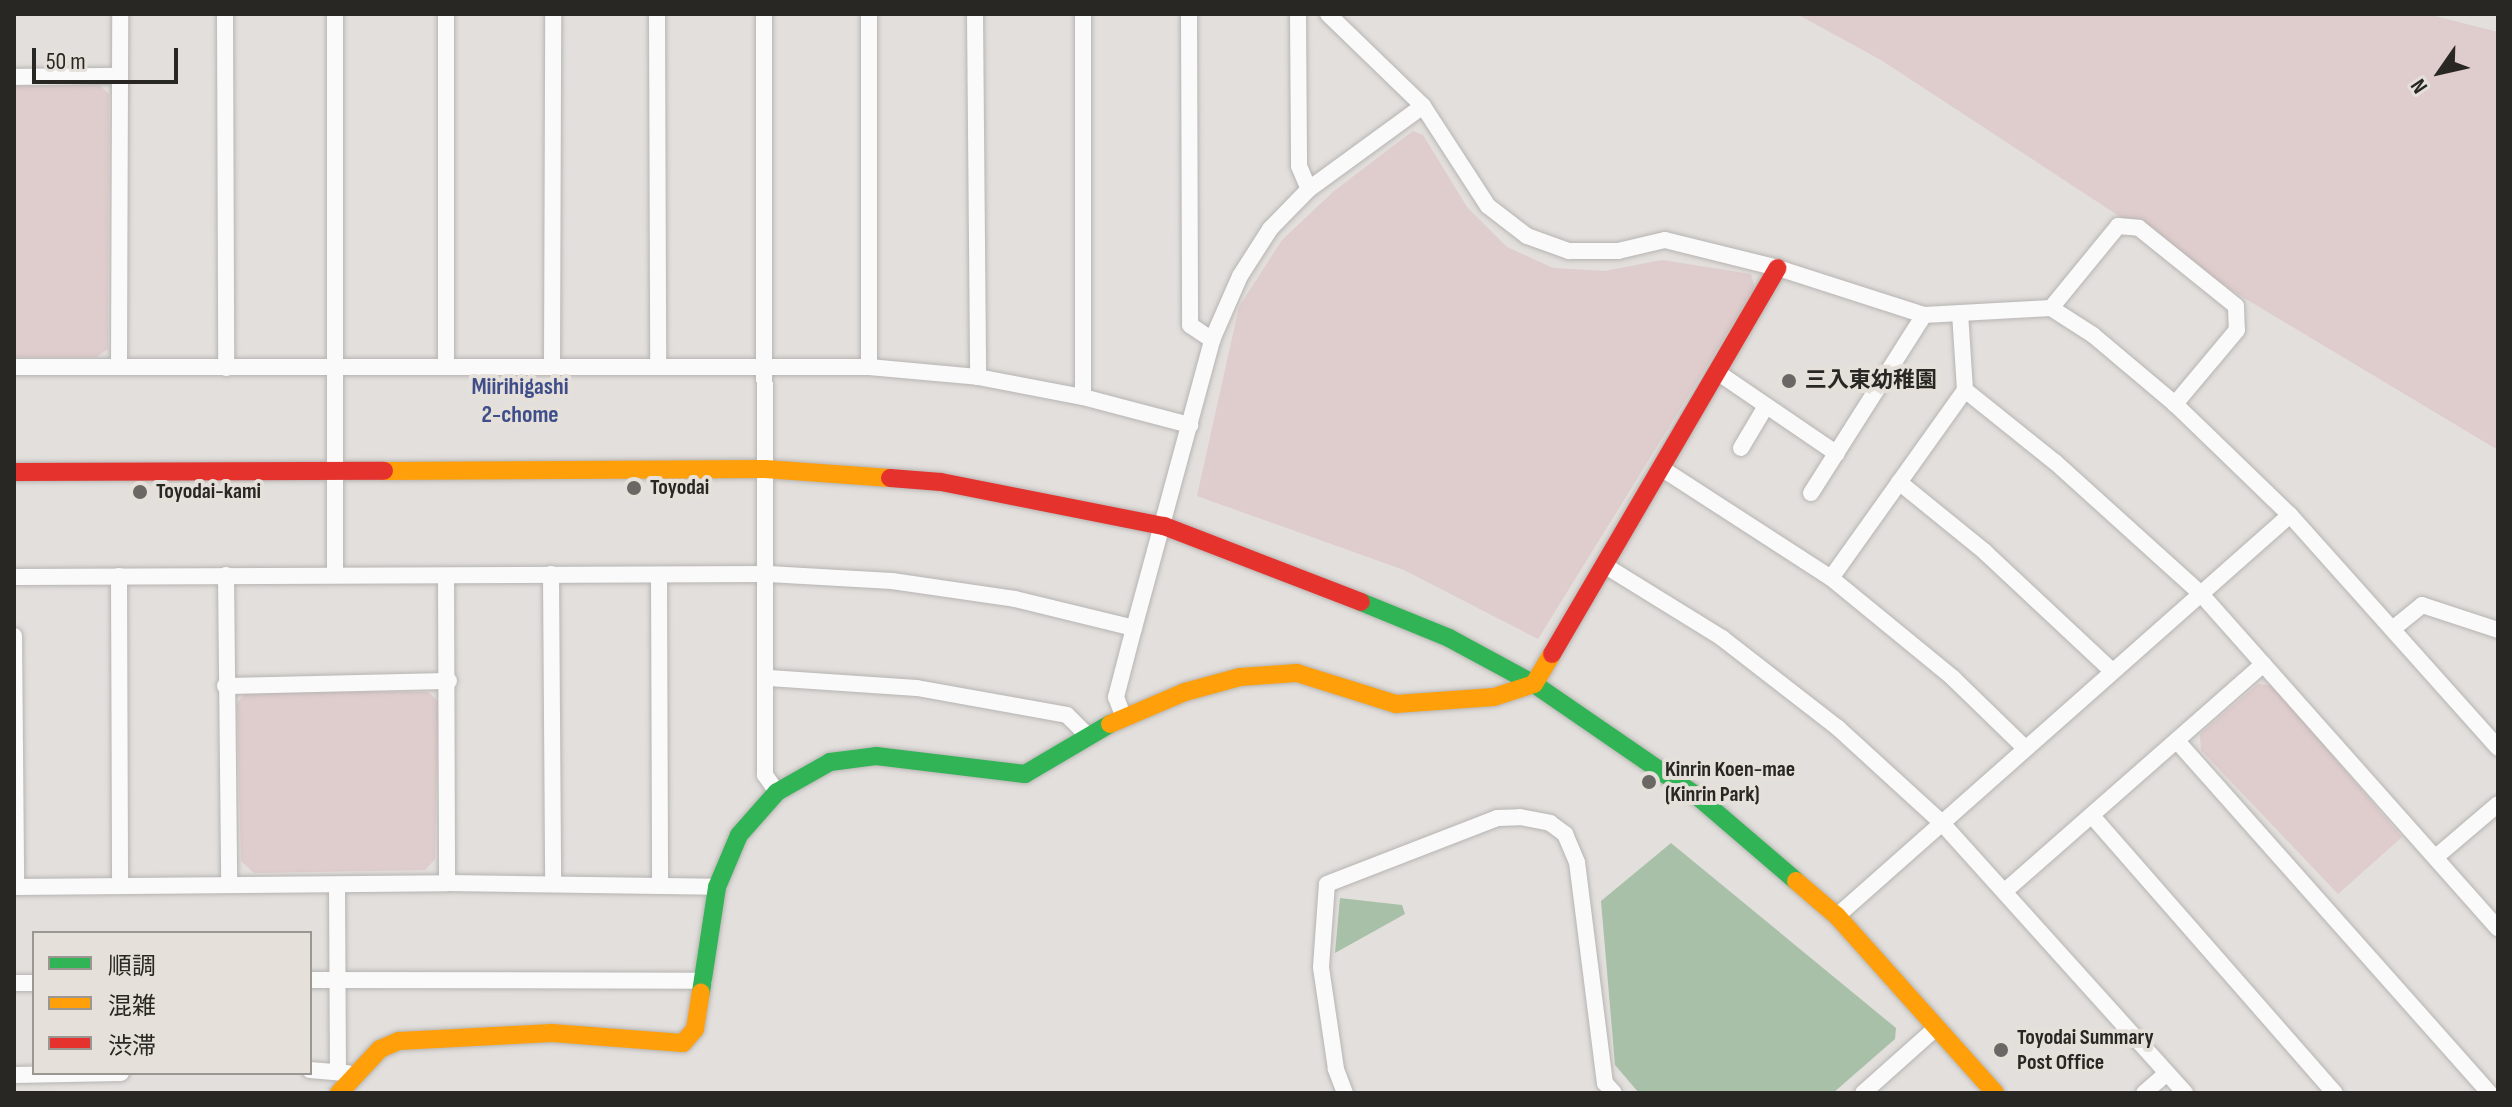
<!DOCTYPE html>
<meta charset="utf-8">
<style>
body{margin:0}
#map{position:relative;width:2512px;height:1107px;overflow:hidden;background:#e2dfdc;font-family:"Sofia Sans Condensed","Noto Sans JP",sans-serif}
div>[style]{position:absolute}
.green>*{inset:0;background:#dfcccc}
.water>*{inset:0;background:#a9c0a8}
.roads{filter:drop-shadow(0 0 2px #b6b4b2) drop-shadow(0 0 2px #b6b4b2)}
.street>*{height:16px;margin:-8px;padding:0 8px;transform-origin:8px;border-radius:8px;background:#fbfafa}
.fast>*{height:18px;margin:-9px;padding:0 9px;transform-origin:9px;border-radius:9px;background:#30b455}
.slow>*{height:18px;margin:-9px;padding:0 9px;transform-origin:9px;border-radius:9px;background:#ff9f0a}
.jam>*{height:18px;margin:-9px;padding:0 9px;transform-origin:9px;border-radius:9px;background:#e5322d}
.dots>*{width:22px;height:22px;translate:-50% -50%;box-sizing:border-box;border:4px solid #e5e0d9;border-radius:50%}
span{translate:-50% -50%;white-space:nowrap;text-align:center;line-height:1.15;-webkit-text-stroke:8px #e5e0d9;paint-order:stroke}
.poi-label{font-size:22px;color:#292724;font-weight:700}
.left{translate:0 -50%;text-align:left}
.neighbourhood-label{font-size:24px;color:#3f4e8a;font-weight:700}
.frame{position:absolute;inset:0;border:16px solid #292724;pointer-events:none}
.legend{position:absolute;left:32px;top:931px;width:280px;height:144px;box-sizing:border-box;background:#e5e0d9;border:2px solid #9a9691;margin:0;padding:10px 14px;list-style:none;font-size:24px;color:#292724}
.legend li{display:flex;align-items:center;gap:16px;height:40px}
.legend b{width:40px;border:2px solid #9a9691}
.north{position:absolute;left:2400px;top:32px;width:80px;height:80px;-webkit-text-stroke:6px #e5e0d9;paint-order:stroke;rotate:236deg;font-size:22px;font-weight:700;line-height:32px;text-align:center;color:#292724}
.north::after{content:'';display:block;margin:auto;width:28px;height:36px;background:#292724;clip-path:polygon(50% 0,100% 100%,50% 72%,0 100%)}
.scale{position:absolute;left:32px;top:48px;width:146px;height:36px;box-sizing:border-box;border:4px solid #292724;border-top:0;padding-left:10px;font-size:24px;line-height:28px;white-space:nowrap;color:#292724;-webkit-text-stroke:6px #e5e0d9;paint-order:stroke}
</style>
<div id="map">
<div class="green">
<div style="clip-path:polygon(1797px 14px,2427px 14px,2498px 32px,2498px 450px,2241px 296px,1881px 60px)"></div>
<div style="clip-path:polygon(98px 84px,109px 94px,108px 349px,96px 357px,14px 357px,14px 86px)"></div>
<div style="clip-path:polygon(1413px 131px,1423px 135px,1467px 207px,1507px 247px,1553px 268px,1605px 271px,1662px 260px,1751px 274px,1755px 288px,1538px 639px,1404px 570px,1197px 496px,1239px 307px,1282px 240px,1334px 191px)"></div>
<div style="clip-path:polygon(2258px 684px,2272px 685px,2402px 837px,2338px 894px,2201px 750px,2200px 734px)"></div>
<div style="clip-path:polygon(246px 691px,428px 692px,438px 701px,435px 859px,425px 870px,254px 873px,241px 861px,237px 704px)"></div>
</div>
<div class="water">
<div style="clip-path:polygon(1671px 843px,1896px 1028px,1895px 1039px,1833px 1093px,1639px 1093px,1615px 1065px,1601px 901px)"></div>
<div style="clip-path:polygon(1340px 898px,1402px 905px,1405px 914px,1335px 953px)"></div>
</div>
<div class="roads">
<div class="street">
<div style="left:225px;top:14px;width:354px;rotate:89.8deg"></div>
<div style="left:657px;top:14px;width:350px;rotate:89.8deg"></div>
<div style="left:764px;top:14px;width:761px;rotate:89.92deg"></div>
<div style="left:765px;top:775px;width:21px;rotate:55deg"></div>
<div style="left:975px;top:14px;width:363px;rotate:89.5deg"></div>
<div style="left:1189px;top:14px;width:311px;rotate:89.8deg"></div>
<div style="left:1190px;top:325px;width:27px;rotate:34deg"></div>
<div style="left:1298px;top:14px;width:152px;rotate:89.6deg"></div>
<div style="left:1299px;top:166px;width:25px;rotate:67deg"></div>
<div style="left:1328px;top:14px;width:132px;rotate:44.1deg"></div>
<div style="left:1423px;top:106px;width:119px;rotate:57deg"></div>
<div style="left:1488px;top:206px;width:49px;rotate:37.6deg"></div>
<div style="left:1527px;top:236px;width:45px;rotate:19.7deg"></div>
<div style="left:1569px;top:251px;width:49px"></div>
<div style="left:1618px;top:251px;width:48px;rotate:-13.2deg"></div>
<div style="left:1665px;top:240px;width:116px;rotate:13.9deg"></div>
<div style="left:1778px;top:268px;width:153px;rotate:17.8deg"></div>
<div style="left:1924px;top:315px;width:127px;rotate:-3.2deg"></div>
<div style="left:2051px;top:308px;width:50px;rotate:32.7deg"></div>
<div style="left:2093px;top:335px;width:107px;rotate:40.1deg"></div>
<div style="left:2175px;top:404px;width:160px;rotate:44deg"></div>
<div style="left:2290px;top:515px;width:312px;rotate:48.2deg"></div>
<div style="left:14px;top:77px;width:104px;rotate:-0.6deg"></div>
<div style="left:2051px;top:308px;width:106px;rotate:-50.7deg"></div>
<div style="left:2118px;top:226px;width:21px;rotate:5deg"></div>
<div style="left:2139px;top:228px;width:124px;rotate:38.8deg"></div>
<div style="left:2236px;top:306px;width:24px;rotate:88deg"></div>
<div style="left:2237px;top:330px;width:97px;rotate:130deg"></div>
<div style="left:552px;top:363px;width:349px;rotate:-89.8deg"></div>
<div style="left:446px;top:365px;width:351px;rotate:-90deg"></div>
<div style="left:14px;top:367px;width:855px"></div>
<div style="left:869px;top:367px;width:109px;rotate:5.2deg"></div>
<div style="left:978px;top:377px;width:107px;rotate:10.8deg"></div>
<div style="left:1083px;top:397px;width:111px;rotate:14.7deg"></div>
<div style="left:119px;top:367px;width:353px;rotate:-89.8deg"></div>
<div style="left:869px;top:367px;width:353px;rotate:-90deg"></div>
<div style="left:1717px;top:372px;width:145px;rotate:34.3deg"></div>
<div style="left:1965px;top:390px;width:115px;rotate:38.7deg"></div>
<div style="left:2055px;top:462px;width:197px;rotate:42.1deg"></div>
<div style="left:2201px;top:594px;width:447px;rotate:48.4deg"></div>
<div style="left:1083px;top:397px;width:383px;rotate:-90deg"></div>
<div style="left:1741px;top:448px;width:49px;rotate:-59.2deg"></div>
<div style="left:1661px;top:468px;width:202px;rotate:32.9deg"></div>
<div style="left:1831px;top:578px;width:158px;rotate:39.3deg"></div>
<div style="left:1953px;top:678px;width:100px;rotate:44.2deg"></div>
<div style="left:1899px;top:482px;width:111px;rotate:39.1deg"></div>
<div style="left:1985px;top:552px;width:174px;rotate:43.1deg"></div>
<div style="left:1811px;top:493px;width:211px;rotate:-57.6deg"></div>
<div style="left:1604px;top:565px;width:139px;rotate:31.7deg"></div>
<div style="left:1722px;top:638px;width:147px;rotate:37.8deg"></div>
<div style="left:1838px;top:728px;width:141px;rotate:42.4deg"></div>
<div style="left:1942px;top:823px;width:363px;rotate:48deg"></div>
<div style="left:551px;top:574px;width:309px;rotate:89.6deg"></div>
<div style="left:226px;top:575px;width:310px;rotate:89.4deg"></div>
<div style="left:335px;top:575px;width:561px;rotate:-90deg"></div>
<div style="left:659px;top:575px;width:311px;rotate:89.8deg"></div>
<div style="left:119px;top:576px;width:310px;rotate:89.8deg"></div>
<div style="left:446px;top:576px;width:307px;rotate:89.8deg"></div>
<div style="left:14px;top:577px;width:754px;rotate:-0.23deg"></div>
<div style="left:768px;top:574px;width:124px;rotate:3.2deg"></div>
<div style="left:892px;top:581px;width:124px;rotate:8.3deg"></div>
<div style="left:1015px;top:599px;width:122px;rotate:13.7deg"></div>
<div style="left:1831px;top:578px;width:231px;rotate:-54.5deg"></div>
<div style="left:1965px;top:390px;width:77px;rotate:-93.7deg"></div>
<div style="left:2395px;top:627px;width:35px;rotate:-39deg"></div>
<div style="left:2422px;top:605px;width:80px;rotate:18.2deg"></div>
<div style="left:14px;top:636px;width:251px;rotate:89.5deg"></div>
<div style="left:769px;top:678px;width:148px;rotate:3.9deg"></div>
<div style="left:917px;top:688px;width:152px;rotate:10.2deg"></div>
<div style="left:1067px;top:715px;width:27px;rotate:45deg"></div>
<div style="left:225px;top:686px;width:224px;rotate:-1.3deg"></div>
<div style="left:1124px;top:718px;width:22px;rotate:-111deg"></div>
<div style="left:1116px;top:697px;width:71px;rotate:-75.4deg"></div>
<div style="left:1134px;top:628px;width:298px;rotate:-74.8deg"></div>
<div style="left:1212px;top:340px;width:70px;rotate:-66.4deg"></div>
<div style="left:1240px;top:276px;width:56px;rotate:-57.4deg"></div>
<div style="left:1270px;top:229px;width:56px;rotate:-45.7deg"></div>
<div style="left:1309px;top:189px;width:141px;rotate:-36.1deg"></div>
<div style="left:2177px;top:741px;width:471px;rotate:48.4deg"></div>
<div style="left:2093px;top:817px;width:367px;rotate:48.8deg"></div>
<div style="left:2437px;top:856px;width:80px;rotate:-40.4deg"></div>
<div style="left:337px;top:885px;width:184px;rotate:89.7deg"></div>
<div style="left:14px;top:887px;width:433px;rotate:-0.5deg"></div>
<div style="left:447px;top:883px;width:270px;rotate:0.8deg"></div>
<div style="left:2005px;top:891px;width:344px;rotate:-41.3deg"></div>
<div style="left:1837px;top:916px;width:605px;rotate:-41.52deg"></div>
<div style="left:310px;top:980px;width:394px;rotate:0.1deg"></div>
<div style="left:14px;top:983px;width:20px"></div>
<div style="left:310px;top:1070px;width:38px;rotate:5deg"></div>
<div style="left:14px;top:1075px;width:107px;rotate:-1.1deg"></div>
<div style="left:1345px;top:1093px;width:26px;rotate:-111deg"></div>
<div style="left:1336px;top:1069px;width:103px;rotate:-98.4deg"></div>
<div style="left:1321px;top:967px;width:83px;rotate:-85.9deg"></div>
<div style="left:1327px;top:884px;width:182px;rotate:-21.2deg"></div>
<div style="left:1497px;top:818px;width:23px;rotate:-2deg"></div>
<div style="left:1520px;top:817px;width:31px;rotate:11deg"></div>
<div style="left:1550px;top:823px;width:19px;rotate:36deg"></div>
<div style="left:1565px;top:834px;width:30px;rotate:67deg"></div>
<div style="left:1577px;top:862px;width:223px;rotate:82.8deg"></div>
<div style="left:1605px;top:1083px;width:13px;rotate:48deg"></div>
<div style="left:1863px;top:1093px;width:99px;rotate:-41.7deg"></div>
<div style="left:2144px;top:1093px;width:30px;rotate:-41deg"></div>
</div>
<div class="fast">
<div style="left:1361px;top:602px;width:95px;rotate:22.2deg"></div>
<div style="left:1449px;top:638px;width:97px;rotate:28.4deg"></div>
<div style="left:1534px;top:684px;width:198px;rotate:34.5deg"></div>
<div style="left:1697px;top:796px;width:130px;rotate:40.6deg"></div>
<div style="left:701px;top:992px;width:106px;rotate:-81.3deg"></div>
<div style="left:717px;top:887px;width:56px;rotate:-67.1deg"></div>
<div style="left:739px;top:835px;width:57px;rotate:-48.5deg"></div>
<div style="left:777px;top:792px;width:61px;rotate:-29.5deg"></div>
<div style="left:830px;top:762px;width:46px;rotate:-7.4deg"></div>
<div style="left:876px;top:756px;width:150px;rotate:6.9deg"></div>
<div style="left:1025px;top:774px;width:99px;rotate:-30.5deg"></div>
</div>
<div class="slow">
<div style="left:384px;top:471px;width:381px;rotate:-0.3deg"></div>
<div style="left:765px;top:469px;width:125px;rotate:4.1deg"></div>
<div style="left:1110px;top:724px;width:82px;rotate:-23.1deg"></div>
<div style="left:1185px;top:692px;width:57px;rotate:-15.3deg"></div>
<div style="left:1240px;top:677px;width:57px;rotate:-4deg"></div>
<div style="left:1297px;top:673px;width:104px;rotate:17.4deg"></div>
<div style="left:1396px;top:704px;width:98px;rotate:-4.1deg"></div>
<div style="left:1494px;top:697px;width:42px;rotate:-18deg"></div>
<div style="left:1534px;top:684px;width:35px;rotate:-59deg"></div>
<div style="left:1796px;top:881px;width:54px;rotate:40.5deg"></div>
<div style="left:1837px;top:916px;width:237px;rotate:48.2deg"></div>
<div style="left:339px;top:1093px;width:60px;rotate:-47deg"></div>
<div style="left:380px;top:1049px;width:21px;rotate:-23deg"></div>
<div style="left:399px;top:1041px;width:153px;rotate:-3deg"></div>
<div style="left:552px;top:1033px;width:131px;rotate:4.4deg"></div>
<div style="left:683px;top:1043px;width:18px;rotate:-49deg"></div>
<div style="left:695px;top:1029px;width:37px;rotate:-81deg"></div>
</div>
<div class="jam">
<div style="left:14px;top:472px;width:370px;rotate:-0.2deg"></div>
<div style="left:890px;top:478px;width:51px;rotate:4.5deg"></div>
<div style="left:941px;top:482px;width:227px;rotate:11.2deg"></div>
<div style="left:1164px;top:526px;width:211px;rotate:21.1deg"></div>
<div style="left:1552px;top:654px;width:447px;rotate:-59.7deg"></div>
</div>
</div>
<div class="dots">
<div style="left:1789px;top:381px;background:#6a6764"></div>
<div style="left:634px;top:488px;background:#6a6764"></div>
<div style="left:140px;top:492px;background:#6a6764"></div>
<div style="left:1649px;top:782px;background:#6a6764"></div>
<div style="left:2001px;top:1050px;background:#6a6764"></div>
</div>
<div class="poi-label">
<span class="left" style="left:1805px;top:381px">三入東幼稚園</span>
<span class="left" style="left:650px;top:488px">Toyodai</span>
<span class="left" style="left:156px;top:492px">Toyodai-kami</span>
<span class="left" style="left:1665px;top:782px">Kinrin Koen-mae<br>(Kinrin Park)</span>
<span class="left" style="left:2017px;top:1050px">Toyodai Summary<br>Post Office</span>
</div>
<div class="neighbourhood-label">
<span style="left:520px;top:401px">Miirihigashi<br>2-chome</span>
</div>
<div class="frame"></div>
<ul class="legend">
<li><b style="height:10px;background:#30b455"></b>順調</li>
<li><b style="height:10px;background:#ff9f0a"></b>混雑</li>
<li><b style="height:10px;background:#e5322d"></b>渋滞</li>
</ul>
<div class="north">N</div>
<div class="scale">50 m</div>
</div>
